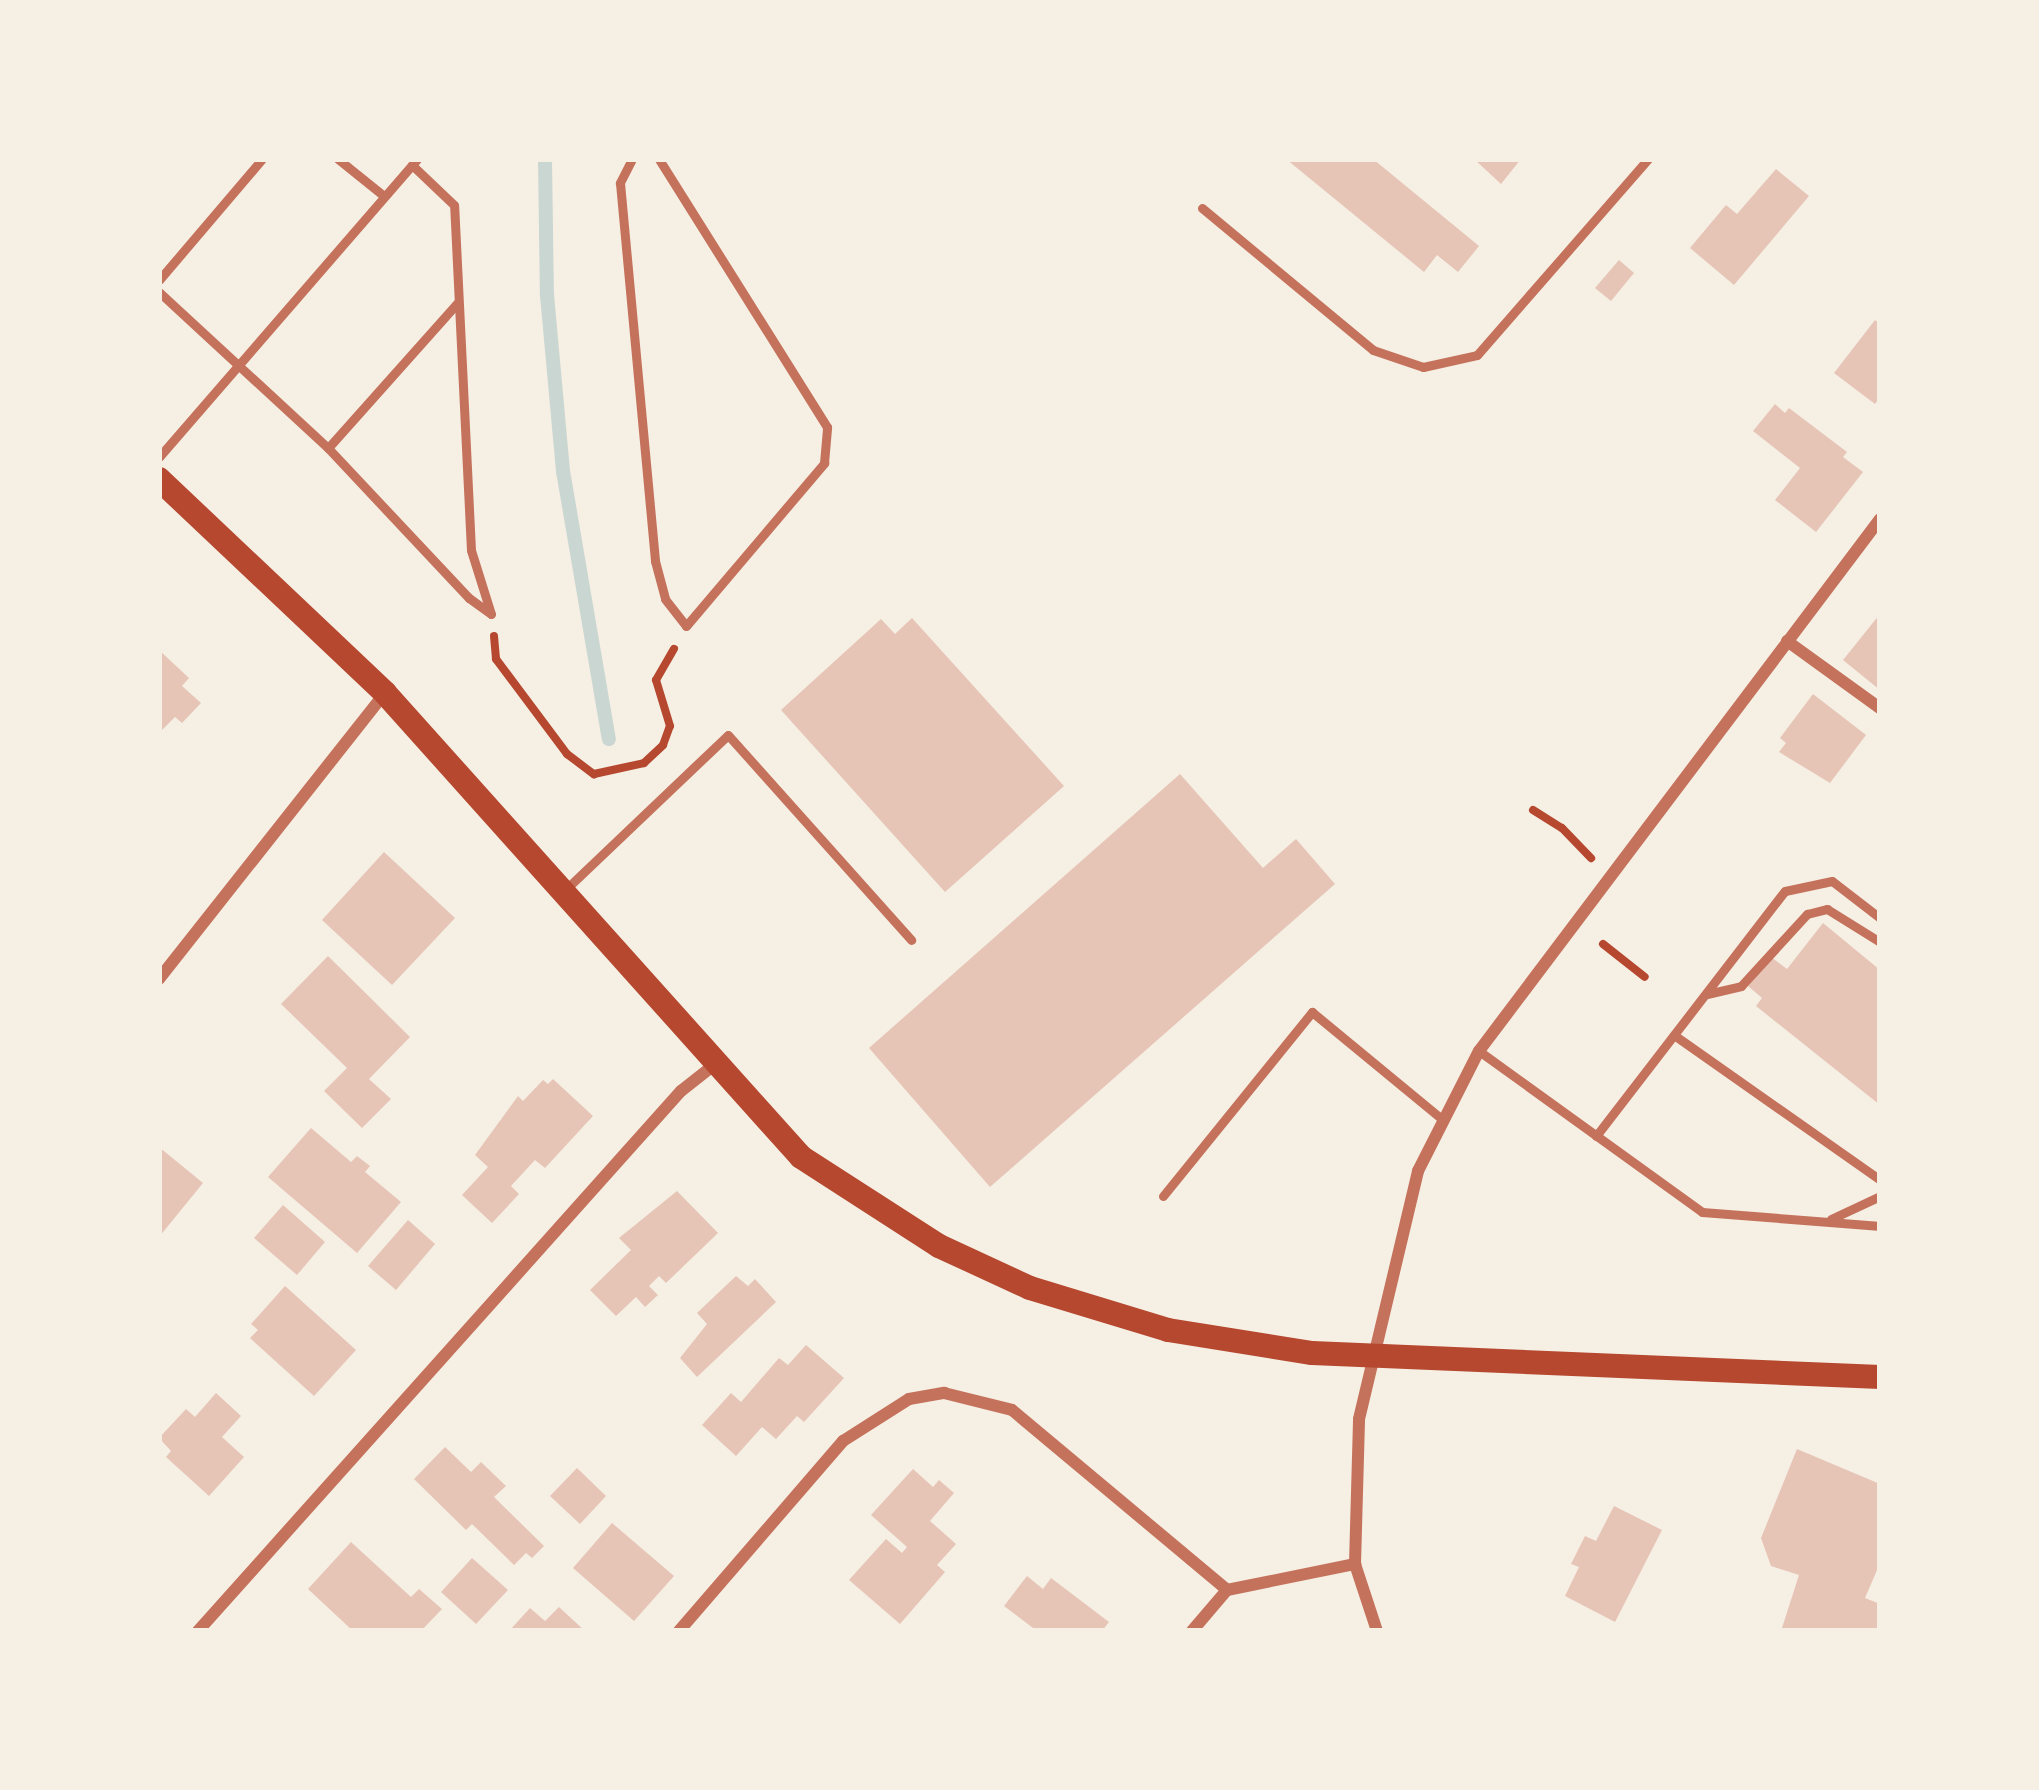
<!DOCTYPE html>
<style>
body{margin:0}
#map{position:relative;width:2039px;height:1790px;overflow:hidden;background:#f6efe4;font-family:Cabin,sans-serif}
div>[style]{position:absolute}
.stream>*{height:14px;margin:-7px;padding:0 7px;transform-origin:7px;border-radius:7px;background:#c9d6d2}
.building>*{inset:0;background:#e6c5b7}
.path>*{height:8px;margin:-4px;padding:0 4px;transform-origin:4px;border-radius:4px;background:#b5482f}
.service>*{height:9px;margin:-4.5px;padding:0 4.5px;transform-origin:4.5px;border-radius:4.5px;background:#c5725c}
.minor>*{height:12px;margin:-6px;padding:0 6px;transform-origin:6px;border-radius:6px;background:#c5725c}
.secondary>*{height:24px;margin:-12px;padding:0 12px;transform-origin:12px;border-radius:12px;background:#b5482f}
span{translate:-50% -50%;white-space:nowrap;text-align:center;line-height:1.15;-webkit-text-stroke:12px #f6efe4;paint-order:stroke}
.frame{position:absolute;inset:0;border:162px solid #f6efe4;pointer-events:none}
</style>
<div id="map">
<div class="stream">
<div style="left:545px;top:159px;width:136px;rotate:89.2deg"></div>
<div style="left:547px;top:295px;width:177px;rotate:84.8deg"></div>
<div style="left:563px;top:471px;width:272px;rotate:80.3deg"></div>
</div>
<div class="building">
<div style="clip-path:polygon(1286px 159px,1373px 159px,1479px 246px,1458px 272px,1437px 255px,1424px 272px)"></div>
<div style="clip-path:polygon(1474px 159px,1521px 159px,1501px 184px)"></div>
<div style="clip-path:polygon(1776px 169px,1809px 196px,1734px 285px,1690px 248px,1726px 205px,1737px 214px)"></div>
<div style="clip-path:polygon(1619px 260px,1634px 273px,1611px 301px,1595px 288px)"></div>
<div style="clip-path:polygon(1875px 320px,1880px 324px,1880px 397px,1875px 404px,1834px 373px)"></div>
<div style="clip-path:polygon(1775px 404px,1785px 413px,1789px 408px,1847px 452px,1843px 457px,1863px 472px,1816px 532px,1775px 500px,1800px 468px,1753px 431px)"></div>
<div style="clip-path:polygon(1880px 614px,1880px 690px,1843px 660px)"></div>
<div style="clip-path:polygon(912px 618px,1064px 786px,945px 892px,781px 710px,881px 619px,895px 634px)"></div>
<div style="clip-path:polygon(159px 650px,189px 678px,182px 686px,201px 703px,182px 723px,175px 717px,159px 733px)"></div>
<div style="clip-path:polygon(1813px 694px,1866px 735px,1830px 783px,1779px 752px,1786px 743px,1780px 738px)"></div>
<div style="clip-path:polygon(1180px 774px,1263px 868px,1296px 839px,1335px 884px,990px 1187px,869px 1048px)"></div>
<div style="clip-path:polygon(384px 852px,455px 918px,392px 985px,322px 920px)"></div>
<div style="clip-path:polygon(1823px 923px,1880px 970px,1880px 1105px,1756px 1006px,1762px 998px,1748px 986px,1771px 957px,1787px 969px)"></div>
<div style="clip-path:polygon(328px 956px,410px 1037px,369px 1079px,391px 1099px,362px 1128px,324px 1091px,347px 1068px,281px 1004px)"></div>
<div style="clip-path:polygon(553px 1079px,593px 1116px,545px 1168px,535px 1160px,511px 1186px,519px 1194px,492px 1223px,462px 1195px,488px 1167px,475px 1155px,518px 1096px,523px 1101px,543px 1080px,548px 1084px)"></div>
<div style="clip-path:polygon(311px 1128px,351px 1162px,357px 1156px,370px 1166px,365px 1172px,401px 1202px,357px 1253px,268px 1177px)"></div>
<div style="clip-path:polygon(159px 1147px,203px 1183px,159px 1237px)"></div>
<div style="clip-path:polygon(677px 1191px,718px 1233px,666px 1283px,659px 1276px,649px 1286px,658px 1295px,645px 1307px,636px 1297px,616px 1316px,590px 1290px,631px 1250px,619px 1238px)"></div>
<div style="clip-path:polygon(283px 1205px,325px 1242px,297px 1275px,254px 1238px)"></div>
<div style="clip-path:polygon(408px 1220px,435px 1244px,396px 1290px,368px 1266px)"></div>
<div style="clip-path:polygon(736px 1276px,748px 1286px,755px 1279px,776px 1302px,697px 1377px,680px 1358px,707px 1324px,697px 1313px)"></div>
<div style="clip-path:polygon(285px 1286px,356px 1350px,314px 1396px,250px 1338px,258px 1330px,251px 1324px)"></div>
<div style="clip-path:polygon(806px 1345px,844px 1378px,804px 1422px,797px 1416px,776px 1439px,762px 1427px,736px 1456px,702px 1425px,731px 1393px,741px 1402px,779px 1358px,788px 1365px)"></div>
<div style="clip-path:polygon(216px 1393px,241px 1416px,222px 1437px,244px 1457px,209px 1496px,166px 1457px,171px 1451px,159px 1438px,186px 1409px,195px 1417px)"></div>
<div style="clip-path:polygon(445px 1447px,471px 1472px,481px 1462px,506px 1486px,494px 1497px,544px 1546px,532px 1558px,526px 1553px,514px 1565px,472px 1524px,466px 1530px,414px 1479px)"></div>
<div style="clip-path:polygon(1797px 1449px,1880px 1484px,1880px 1563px,1865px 1598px,1880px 1604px,1880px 1631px,1781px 1631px,1799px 1575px,1771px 1566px,1761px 1538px)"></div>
<div style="clip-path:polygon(577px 1468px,606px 1496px,580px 1524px,550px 1496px)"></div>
<div style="clip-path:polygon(913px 1469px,933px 1487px,939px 1480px,954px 1493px,930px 1521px,956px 1544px,937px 1565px,945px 1572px,900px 1624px,849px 1580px,886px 1539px,902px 1553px,907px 1547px,871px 1515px)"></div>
<div style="clip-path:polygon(1614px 1506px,1662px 1530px,1615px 1622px,1565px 1596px,1579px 1567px,1571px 1564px,1585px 1536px,1596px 1541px)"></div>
<div style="clip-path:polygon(612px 1523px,674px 1576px,634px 1621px,573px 1568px)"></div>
<div style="clip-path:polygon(351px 1542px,411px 1597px,419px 1589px,442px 1609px,421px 1631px,353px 1631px,308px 1589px)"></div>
<div style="clip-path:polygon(472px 1558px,508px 1590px,476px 1624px,441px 1592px)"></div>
<div style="clip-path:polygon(1027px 1576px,1043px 1589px,1051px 1578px,1109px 1622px,1102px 1631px,1037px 1631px,1004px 1606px)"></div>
<div style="clip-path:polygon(559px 1607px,585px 1631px,509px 1631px,530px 1608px,545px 1621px)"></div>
</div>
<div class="path">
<div style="left:494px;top:636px;width:23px;rotate:85deg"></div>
<div style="left:496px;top:659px;width:119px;rotate:53.2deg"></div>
<div style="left:567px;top:754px;width:34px;rotate:37deg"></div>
<div style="left:594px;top:774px;width:51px;rotate:-12.4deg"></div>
<div style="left:644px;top:763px;width:26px;rotate:-43deg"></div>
<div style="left:663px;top:745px;width:20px;rotate:-70deg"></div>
<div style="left:670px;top:726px;width:48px;rotate:-106.9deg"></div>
<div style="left:656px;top:680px;width:36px;rotate:-60deg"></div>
<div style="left:1533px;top:810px;width:34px;rotate:32deg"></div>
<div style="left:1562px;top:828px;width:42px;rotate:46deg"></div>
<div style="left:1603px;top:944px;width:53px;rotate:38.2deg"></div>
</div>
<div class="service">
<div style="left:338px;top:159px;width:59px;rotate:38.8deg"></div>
<div style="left:632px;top:159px;width:27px;rotate:117deg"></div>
<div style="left:620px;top:183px;width:380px;rotate:84.7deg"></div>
<div style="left:655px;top:561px;width:39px;rotate:75deg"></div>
<div style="left:665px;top:599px;width:34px;rotate:52deg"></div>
<div style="left:686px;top:626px;width:214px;rotate:-49.7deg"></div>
<div style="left:824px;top:463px;width:36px;rotate:-85deg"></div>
<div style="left:827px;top:427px;width:316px;rotate:-122.1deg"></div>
<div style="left:1202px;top:208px;width:222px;rotate:39.7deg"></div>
<div style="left:1373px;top:350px;width:53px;rotate:18.8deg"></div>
<div style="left:1423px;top:367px;width:55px;rotate:-12.5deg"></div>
<div style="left:1477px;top:355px;width:260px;rotate:-48.9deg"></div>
<div style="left:159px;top:280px;width:159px;rotate:-49.6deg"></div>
<div style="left:159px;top:292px;width:230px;rotate:42.7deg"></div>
<div style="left:328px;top:448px;width:206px;rotate:46.8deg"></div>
<div style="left:469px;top:598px;width:27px;rotate:36deg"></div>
<div style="left:491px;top:614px;width:67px;rotate:-107.4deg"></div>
<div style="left:471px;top:550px;width:345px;rotate:-92.8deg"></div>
<div style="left:454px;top:205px;width:58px;rotate:-136.4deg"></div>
<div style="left:328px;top:448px;width:194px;rotate:-48.3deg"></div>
<div style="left:159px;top:457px;width:394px;rotate:-49.1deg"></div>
<div style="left:564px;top:891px;width:226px;rotate:-43.6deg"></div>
<div style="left:728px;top:735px;width:275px;rotate:48.2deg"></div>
<div style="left:1707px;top:994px;width:35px;rotate:-13deg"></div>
<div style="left:1741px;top:986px;width:98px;rotate:-47.5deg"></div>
<div style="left:1807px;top:914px;width:21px;rotate:-14deg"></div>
<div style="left:1827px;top:909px;width:62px;rotate:31.9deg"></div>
<div style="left:1674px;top:1035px;width:252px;rotate:35.1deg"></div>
<div style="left:1479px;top:1051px;width:275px;rotate:35.8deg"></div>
<div style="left:1702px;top:1212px;width:179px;rotate:4.5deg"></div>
<div style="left:1596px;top:1136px;width:309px;rotate:-52.4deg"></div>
<div style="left:1785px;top:891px;width:48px;rotate:-12deg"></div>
<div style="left:1832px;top:881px;width:61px;rotate:37.6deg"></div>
<div style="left:1163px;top:1196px;width:237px;rotate:-51deg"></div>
<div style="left:1312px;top:1012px;width:170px;rotate:39.5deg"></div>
<div style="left:1831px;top:1219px;width:54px;rotate:-25.1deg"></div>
</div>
<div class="minor">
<div style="left:1787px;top:641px;width:115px;rotate:35.8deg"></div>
<div style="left:159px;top:979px;width:363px;rotate:-51.7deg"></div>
<div style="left:198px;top:1631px;width:724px;rotate:-48.19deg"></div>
<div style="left:681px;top:1091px;width:42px;rotate:-38.2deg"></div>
<div style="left:679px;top:1631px;width:251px;rotate:-49.2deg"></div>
<div style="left:843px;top:1441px;width:78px;rotate:-32.5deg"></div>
<div style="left:909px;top:1399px;width:36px;rotate:-10deg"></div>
<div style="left:944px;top:1393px;width:70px;rotate:14deg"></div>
<div style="left:1012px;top:1410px;width:280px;rotate:39.9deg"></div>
<div style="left:1192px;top:1631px;width:54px;rotate:-49.5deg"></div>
<div style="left:1227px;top:1590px;width:131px;rotate:-11.5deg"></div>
<div style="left:1377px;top:1631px;width:71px;rotate:-108.2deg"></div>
<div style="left:1355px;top:1564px;width:145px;rotate:-88.4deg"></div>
<div style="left:1359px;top:1419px;width:255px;rotate:-76.6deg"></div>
<div style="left:1418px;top:1171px;width:135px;rotate:-63.1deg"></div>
<div style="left:1479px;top:1051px;width:666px;rotate:-52.99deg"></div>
</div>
<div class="secondary">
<div style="left:159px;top:479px;width:311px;rotate:43.4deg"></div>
<div style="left:385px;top:693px;width:623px;rotate:48.12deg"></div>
<div style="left:801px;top:1157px;width:164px;rotate:32.8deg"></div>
<div style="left:939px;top:1246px;width:100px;rotate:24.8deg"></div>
<div style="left:1030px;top:1288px;width:144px;rotate:16.9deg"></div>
<div style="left:1168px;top:1330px;width:146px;rotate:9.1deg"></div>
<div style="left:1312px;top:1353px;width:569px;rotate:2.42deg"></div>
</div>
<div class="frame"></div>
</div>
